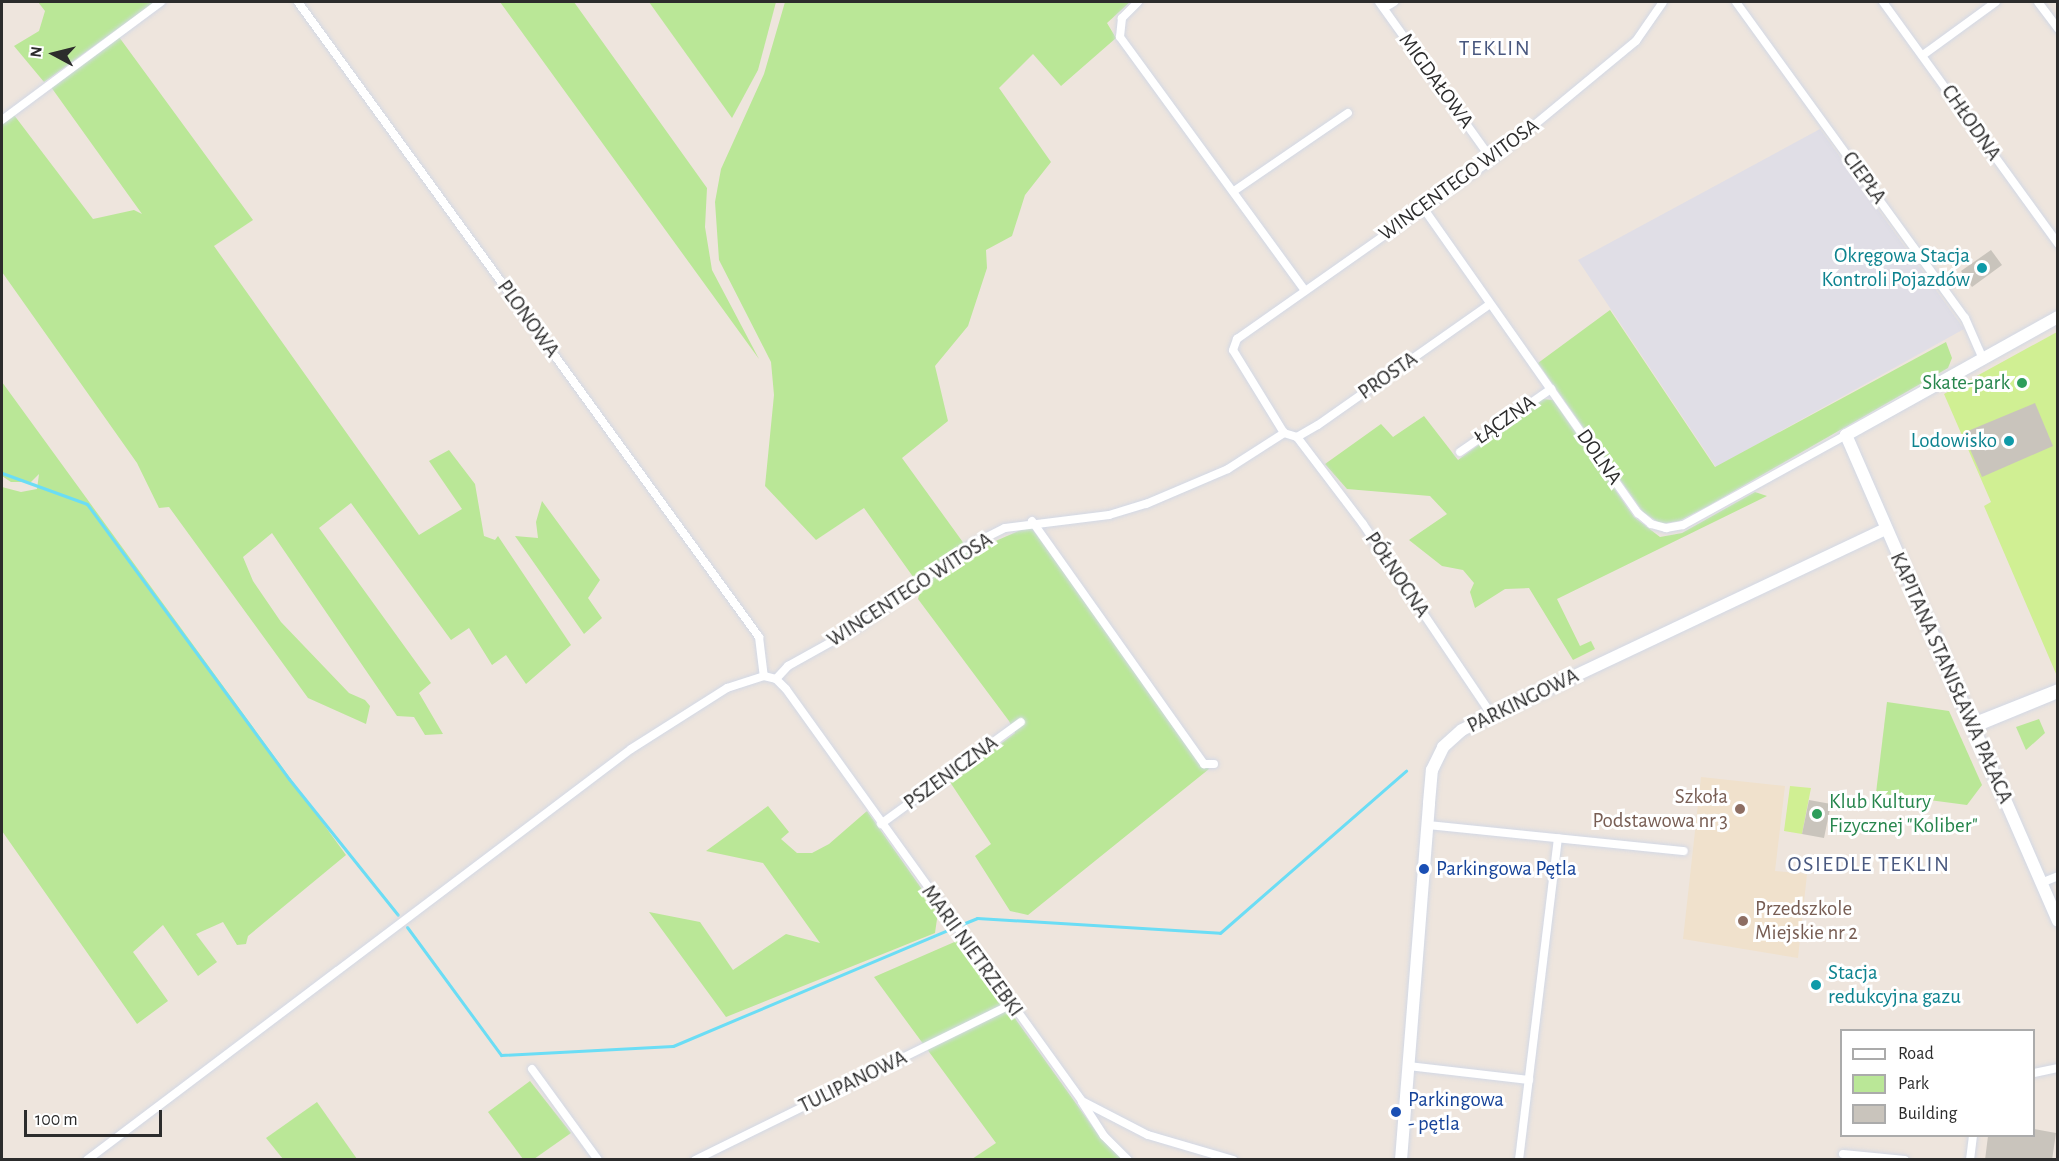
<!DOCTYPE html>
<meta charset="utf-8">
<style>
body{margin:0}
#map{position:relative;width:2059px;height:1161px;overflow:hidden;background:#eee5dd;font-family:"Alegreya Sans",sans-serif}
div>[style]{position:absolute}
.industrial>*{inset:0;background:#e0dee6}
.education>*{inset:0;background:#f0e1cc}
.green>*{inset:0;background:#bae797}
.pitch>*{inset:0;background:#d0ef93}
.stream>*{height:3px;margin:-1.5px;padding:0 1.5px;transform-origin:1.5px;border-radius:1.5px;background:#6bddf5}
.building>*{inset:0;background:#c9c4bc}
.roads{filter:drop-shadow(0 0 2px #d2d8e5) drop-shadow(0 0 2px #d2d8e5)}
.street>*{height:8px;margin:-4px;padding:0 4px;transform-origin:4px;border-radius:4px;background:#fff}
.secondary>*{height:12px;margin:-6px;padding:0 6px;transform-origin:6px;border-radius:6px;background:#fff}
.dots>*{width:16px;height:16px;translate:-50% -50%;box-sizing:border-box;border:3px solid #fff;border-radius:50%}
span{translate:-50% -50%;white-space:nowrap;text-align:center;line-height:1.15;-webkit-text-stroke:6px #fff;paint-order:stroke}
.street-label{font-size:21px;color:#2c2c2c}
.culture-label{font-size:21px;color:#0d838f}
.right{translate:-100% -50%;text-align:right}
.left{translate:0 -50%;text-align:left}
.leisure-label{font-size:21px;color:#27864d}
.education-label{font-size:21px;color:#785e54}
.transit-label{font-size:21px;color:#164399}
.neighbourhood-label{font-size:22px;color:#49587f;letter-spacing:1.5px}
.frame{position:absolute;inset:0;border:3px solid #2c2c2c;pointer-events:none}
.legend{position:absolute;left:1840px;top:1029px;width:195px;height:108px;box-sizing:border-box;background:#fff;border:2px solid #ababab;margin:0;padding:8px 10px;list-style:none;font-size:18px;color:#2c2c2c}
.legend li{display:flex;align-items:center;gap:12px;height:30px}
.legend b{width:30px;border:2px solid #ababab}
.north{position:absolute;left:24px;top:24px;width:60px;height:60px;-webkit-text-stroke:4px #fff;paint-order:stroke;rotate:277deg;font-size:16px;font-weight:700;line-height:24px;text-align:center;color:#2c2c2c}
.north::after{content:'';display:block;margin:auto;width:21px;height:27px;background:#2c2c2c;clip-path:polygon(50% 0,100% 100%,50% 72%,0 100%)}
.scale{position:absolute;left:24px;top:1110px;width:138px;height:27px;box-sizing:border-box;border:3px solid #2c2c2c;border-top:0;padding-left:8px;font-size:18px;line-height:21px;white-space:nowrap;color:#2c2c2c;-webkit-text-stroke:4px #fff;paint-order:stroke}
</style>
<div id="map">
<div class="industrial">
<div style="clip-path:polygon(1820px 129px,1964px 329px,1716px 467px,1578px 260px)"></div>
</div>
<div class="education">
<div style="clip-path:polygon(1701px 777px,1785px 786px,1775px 871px,1807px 874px,1798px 958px,1683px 939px)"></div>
</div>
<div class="green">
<div style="clip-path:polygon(38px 2px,155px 2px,44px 82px,14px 46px,39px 31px,45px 11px)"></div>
<div style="clip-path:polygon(500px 2px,574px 2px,707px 188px,705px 227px,712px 270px,759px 359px)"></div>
<div style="clip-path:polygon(649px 2px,776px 2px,758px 70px,732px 118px)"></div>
<div style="clip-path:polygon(785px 2px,1130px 2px,1107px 23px,1116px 38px,1061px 86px,1033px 54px,999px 88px,1051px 162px,1025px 195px,1012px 236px,986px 250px,987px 268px,968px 326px,935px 366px,948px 421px,902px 458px,970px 552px,1030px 526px,1209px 769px,1028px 915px,1010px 911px,975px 856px,991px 844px,950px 782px,1015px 733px,1009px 721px,918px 599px,921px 588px,864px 508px,816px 540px,765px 486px,774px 395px,771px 362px,719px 260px,715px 202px,721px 169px,764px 74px)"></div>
<div style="clip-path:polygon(119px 37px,253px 220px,214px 246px,419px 535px,462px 509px,429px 461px,449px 450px,475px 484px,484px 536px,495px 540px,498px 536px,571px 645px,526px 684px,506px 655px,492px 665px,469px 628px,451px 640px,351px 503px,319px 528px,431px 683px,419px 693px,443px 734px,425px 735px,414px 717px,397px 716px,272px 533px,243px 557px,253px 581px,281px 622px,349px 693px,365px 700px,370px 706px,366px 724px,308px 698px,169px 507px,159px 508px,137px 463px,2px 272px,2px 124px,14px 115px,93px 219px,134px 210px,142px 214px,51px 87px)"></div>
<div style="clip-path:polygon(1610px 310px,1715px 467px,1946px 342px,1952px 358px,1948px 368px,1708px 506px,1679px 521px,1661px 524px,1643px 512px,1538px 363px)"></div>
<div style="clip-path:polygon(2px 382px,346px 855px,248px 936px,246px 944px,237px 945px,223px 922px,196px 934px,217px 962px,198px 976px,163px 925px,133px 952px,168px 1001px,137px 1024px,2px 831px,2px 487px,21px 492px,37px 489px,39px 474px,31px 482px,11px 482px,2px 476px)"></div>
<div style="clip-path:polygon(1542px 399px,1553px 400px,1634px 517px,1660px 537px,1682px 533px,1755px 492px,1767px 496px,1557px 599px,1580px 646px,1591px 641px,1595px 649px,1573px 660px,1529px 588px,1505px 589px,1475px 608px,1470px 592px,1474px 583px,1463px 570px,1442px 566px,1409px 540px,1447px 514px,1430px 496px,1347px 489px,1325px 464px,1381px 424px,1393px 437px,1424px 416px,1458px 460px)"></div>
<div style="clip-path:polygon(542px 501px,600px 580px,588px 598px,602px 618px,584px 634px,515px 536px,538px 538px,536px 522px)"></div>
<div style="clip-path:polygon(1887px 702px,1949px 711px,1982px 785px,1967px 805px,1876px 793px)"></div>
<div style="clip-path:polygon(2039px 719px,2045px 733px,2026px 750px,2016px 727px)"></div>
<div style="clip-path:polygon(768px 806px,789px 832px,781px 839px,797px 853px,812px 853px,829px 844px,867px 811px,938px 912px,935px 933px,726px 1017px,649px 912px,700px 922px,733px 970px,786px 934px,820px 943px,763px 863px,706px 851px)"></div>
<div style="clip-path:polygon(959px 940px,1100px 1137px,1123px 1159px,972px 1159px,996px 1143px,874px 977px)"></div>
<div style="clip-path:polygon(530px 1081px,571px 1133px,534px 1159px,523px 1159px,488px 1112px)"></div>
<div style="clip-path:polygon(317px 1102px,357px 1159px,283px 1159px,266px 1138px)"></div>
</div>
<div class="pitch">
<div style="clip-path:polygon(2057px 332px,2057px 676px,1984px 506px,1991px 502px,1944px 394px)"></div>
<div style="clip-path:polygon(1790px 786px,1811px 788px,1802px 834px,1784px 831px)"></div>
</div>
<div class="stream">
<div style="left:2px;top:473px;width:90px;rotate:20deg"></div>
<div style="left:87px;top:504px;width:341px;rotate:53.7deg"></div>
<div style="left:289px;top:779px;width:174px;rotate:51.3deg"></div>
<div style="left:960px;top:925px;width:18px;rotate:-22deg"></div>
<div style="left:977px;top:918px;width:243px;rotate:3.5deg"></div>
<div style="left:1220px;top:933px;width:247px;rotate:-41.1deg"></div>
<div style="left:407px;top:927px;width:159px;rotate:53.7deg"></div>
<div style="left:501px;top:1055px;width:172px;rotate:-3deg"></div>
<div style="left:673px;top:1046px;width:298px;rotate:-22.9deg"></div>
</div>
<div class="building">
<div style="clip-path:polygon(1991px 250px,2002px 265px,1972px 287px,1961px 271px)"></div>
<div style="clip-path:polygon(2035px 403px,2053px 446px,1982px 477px,1963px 433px)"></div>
<div style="clip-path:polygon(1809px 800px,1831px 804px,1824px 838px,1802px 834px)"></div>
<div style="clip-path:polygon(2034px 1129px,2056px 1133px,2052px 1160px,1985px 1160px,1988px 1136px,2034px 1136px)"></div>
</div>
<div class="roads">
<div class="street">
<div style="left:298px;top:2px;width:785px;rotate:54.02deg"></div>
<div style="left:759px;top:637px;width:39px;rotate:83deg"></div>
<div style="left:1138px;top:2px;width:23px;rotate:135deg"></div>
<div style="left:1122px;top:18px;width:19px;rotate:96deg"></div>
<div style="left:1120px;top:37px;width:314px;rotate:53.9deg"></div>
<div style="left:1379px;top:2px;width:194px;rotate:54.4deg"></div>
<div style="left:1736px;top:2px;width:390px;rotate:54.1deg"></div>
<div style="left:1965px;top:318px;width:45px;rotate:66.3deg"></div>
<div style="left:1883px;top:2px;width:299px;rotate:54.1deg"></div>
<div style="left:2038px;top:2px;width:34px;rotate:53deg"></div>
<div style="left:1384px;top:8px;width:12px;rotate:-31deg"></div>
<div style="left:1923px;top:55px;width:90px;rotate:-36deg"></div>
<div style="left:2px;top:120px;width:198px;rotate:-36.6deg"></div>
<div style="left:1234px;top:191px;width:138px;rotate:-34.4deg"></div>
<div style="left:1424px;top:209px;width:372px;rotate:54.9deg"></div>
<div style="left:1638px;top:513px;width:17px;rotate:40deg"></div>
<div style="left:1651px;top:524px;width:16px;rotate:15deg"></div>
<div style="left:1666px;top:528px;width:17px;rotate:-10deg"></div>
<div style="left:1683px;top:525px;width:186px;rotate:-28.9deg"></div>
<div style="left:1284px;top:433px;width:97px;rotate:-121.6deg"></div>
<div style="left:1233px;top:350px;width:12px;rotate:-70deg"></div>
<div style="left:1237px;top:339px;width:312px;rotate:-35.1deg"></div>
<div style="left:1492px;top:160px;width:187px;rotate:-39.6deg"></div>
<div style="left:1636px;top:41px;width:47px;rotate:-55.3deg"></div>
<div style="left:1284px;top:433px;width:14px;rotate:17deg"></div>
<div style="left:1297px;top:437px;width:24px;rotate:-30deg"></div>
<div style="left:1318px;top:425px;width:210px;rotate:-35.1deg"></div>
<div style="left:1297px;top:437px;width:109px;rotate:52.8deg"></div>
<div style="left:1363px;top:524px;width:230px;rotate:56deg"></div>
<div style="left:1460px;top:452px;width:111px;rotate:-34.7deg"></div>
<div style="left:1032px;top:521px;width:298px;rotate:54.7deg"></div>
<div style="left:1204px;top:764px;width:10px"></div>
<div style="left:776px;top:679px;width:18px;rotate:-47deg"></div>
<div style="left:788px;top:666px;width:82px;rotate:-29.1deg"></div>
<div style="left:860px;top:626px;width:133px;rotate:-36.4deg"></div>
<div style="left:967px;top:547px;width:42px;rotate:-26.6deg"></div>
<div style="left:1005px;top:528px;width:105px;rotate:-7.1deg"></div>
<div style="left:1109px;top:515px;width:39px;rotate:-17deg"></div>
<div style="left:1146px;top:504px;width:89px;rotate:-23.1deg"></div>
<div style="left:1228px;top:469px;width:67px;rotate:-32.7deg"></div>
<div style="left:1970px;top:723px;width:95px;rotate:-21.7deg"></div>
<div style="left:1973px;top:729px;width:92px;rotate:-22.4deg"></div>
<div style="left:881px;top:824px;width:173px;rotate:-36.1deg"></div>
<div style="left:1427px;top:825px;width:258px;rotate:5.8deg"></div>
<div style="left:2041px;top:883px;width:18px;rotate:-22deg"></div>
<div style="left:1408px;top:1066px;width:122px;rotate:6.6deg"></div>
<div style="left:532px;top:1069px;width:112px;rotate:54deg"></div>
<div style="left:2034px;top:1073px;width:25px;rotate:-12deg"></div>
<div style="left:1082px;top:1102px;width:40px;rotate:57.1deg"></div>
<div style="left:1104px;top:1136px;width:34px;rotate:45deg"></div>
<div style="left:1843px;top:1154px;width:62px;rotate:5.5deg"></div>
<div style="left:87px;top:1160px;width:682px;rotate:-37.07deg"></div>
<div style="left:631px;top:749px;width:114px;rotate:-32.4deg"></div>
<div style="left:727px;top:688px;width:39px;rotate:-18deg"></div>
<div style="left:764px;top:676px;width:12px;rotate:14deg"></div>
<div style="left:776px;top:679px;width:14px;rotate:45deg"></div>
<div style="left:786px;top:689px;width:507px;rotate:54.3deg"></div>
<div style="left:1082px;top:1101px;width:74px;rotate:27.3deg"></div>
<div style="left:1148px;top:1135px;width:89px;rotate:16.4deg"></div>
<div style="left:695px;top:1160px;width:351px;rotate:-26.2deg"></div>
<div style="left:1519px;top:1160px;width:324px;rotate:-83.1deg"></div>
<div style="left:1970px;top:1160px;width:24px;rotate:-83deg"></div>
</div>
<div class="secondary">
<div style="left:2058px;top:317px;width:243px;rotate:150.9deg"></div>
<div style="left:1846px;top:435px;width:530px;rotate:66.43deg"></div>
<div style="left:1401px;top:1160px;width:358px;rotate:-85.5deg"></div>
<div style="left:1429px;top:803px;width:33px;rotate:-85deg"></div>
<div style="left:1432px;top:770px;width:25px;rotate:-64deg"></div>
<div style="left:1443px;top:747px;width:25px;rotate:-42deg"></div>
<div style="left:1462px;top:730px;width:34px;rotate:-27deg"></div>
<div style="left:1492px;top:715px;width:436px;rotate:-25.3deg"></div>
</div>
</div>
<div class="dots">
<div style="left:1982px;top:268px;background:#0f9aa8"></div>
<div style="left:2022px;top:383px;background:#2e9e5b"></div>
<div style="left:2009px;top:441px;background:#0f9aa8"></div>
<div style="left:1740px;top:809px;background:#8d6e63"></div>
<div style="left:1817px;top:814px;background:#2e9e5b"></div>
<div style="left:1424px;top:869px;background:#1a4fb4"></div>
<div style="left:1743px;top:921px;background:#8d6e63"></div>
<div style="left:1816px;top:985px;background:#0f9aa8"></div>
<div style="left:1396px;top:1112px;background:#1a4fb4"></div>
</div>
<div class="street-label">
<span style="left:1436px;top:81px;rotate:54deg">MIGDAŁOWA</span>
<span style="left:1971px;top:123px;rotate:55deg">CHŁODNA</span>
<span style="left:1864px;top:178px;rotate:54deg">CIEPŁA</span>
<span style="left:1459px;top:180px;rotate:-36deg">WINCENTEGO WITOSA</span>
<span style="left:528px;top:319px;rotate:54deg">PLONOWA</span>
<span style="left:1388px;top:376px;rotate:-35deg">PROSTA</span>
<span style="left:1505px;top:420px;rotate:-35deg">ŁĄCZNA</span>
<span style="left:1599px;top:457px;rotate:55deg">DOLNA</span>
<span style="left:1397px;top:575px;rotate:56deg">PÓŁNOCNA</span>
<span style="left:910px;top:590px;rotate:-33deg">WINCENTEGO WITOSA</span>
<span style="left:1951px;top:678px;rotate:66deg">KAPITANA STANISŁAWA PAŁACA</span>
<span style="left:1523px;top:701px;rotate:-26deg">PARKINGOWA</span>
<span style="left:951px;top:773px;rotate:-36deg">PSZENICZNA</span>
<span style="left:972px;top:951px;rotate:54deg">MARII NIETRZEBKI</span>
<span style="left:853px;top:1082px;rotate:-26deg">TULIPANOWA</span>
</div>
<div class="culture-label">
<span class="right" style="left:1970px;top:268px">Okręgowa Stacja<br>Kontroli Pojazdów</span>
<span class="right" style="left:1997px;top:441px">Lodowisko</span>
<span class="left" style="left:1828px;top:985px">Stacja<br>redukcyjna gazu</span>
</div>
<div class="leisure-label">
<span class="right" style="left:2010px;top:383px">Skate-park</span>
<span class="left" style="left:1829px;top:814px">Klub Kultury<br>Fizycznej "Koliber"</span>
</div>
<div class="education-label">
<span class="right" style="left:1728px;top:809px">Szkoła<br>Podstawowa nr 3</span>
<span class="left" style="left:1755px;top:921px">Przedszkole<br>Miejskie nr 2</span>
</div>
<div class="transit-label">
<span class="left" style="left:1436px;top:869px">Parkingowa Pętla</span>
<span class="left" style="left:1408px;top:1112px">Parkingowa<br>- pętla</span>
</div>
<div class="neighbourhood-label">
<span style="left:1495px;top:49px">TEKLIN</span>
<span style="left:1869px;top:865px">OSIEDLE TEKLIN</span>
</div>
<div class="frame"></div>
<ul class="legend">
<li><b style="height:8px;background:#fff"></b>Road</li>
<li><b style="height:16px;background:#bae797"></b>Park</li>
<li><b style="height:16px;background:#c9c4bc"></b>Building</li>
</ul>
<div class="north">N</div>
<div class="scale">100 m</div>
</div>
